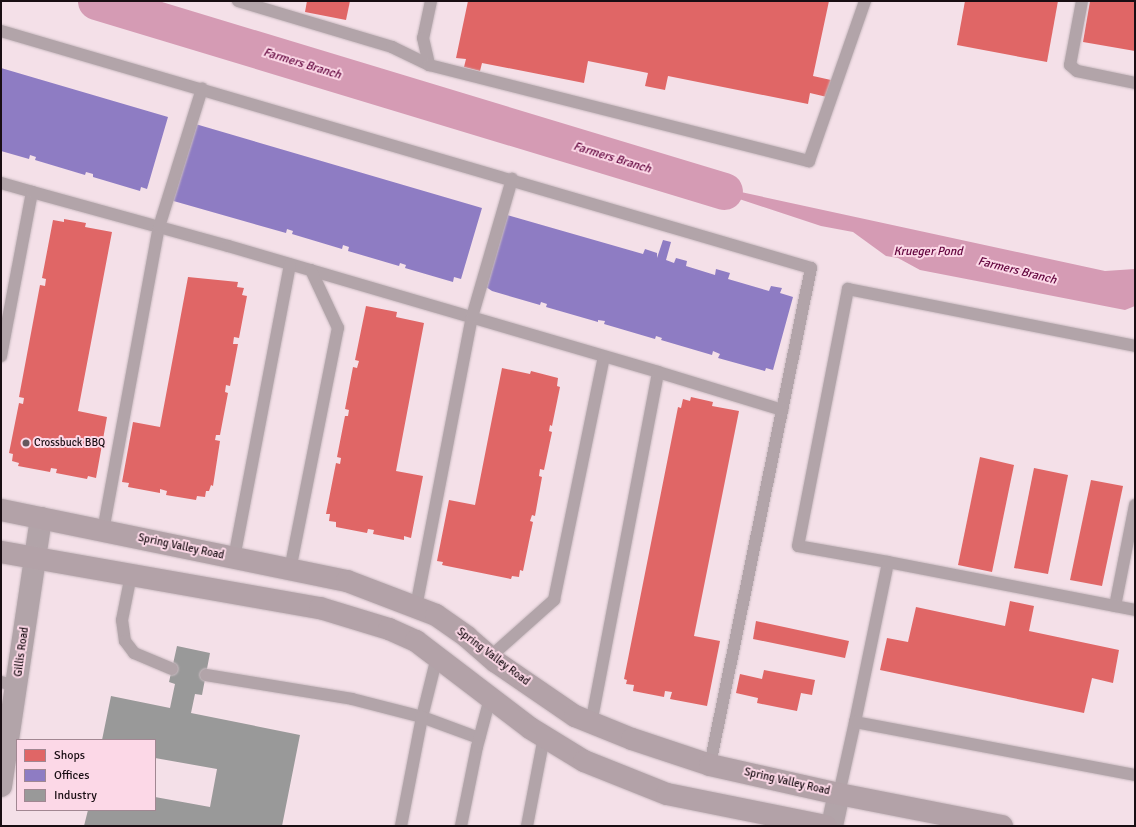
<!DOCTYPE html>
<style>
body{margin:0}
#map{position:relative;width:1136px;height:827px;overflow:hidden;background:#f4e0e8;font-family:Signika,sans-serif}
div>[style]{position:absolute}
.water>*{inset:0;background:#d59bb4}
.shops>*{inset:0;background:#e06666}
.offices>*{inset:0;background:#8e7cc3}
.industry>*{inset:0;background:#999}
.river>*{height:37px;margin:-18.5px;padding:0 18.5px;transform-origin:18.5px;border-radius:18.5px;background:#d59bb4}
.roads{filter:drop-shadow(0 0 1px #cbbcc2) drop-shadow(0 0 1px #cbbcc2)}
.service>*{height:12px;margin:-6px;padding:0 6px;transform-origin:6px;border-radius:6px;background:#b2a4a9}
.minor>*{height:22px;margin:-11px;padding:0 11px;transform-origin:11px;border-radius:11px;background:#b2a4a9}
.secondary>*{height:22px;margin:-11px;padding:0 11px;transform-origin:11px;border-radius:11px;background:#b3a2a8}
.dots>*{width:11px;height:11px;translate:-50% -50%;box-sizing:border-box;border:2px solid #fcd8e7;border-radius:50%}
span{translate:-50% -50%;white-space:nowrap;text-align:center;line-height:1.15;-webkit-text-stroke:4px #fcd8e7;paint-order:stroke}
.poi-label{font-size:11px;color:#190e13}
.left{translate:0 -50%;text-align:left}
.street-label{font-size:11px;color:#190e13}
.water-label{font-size:12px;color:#61033c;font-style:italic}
.frame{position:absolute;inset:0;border:2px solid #190e13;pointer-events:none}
.legend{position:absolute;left:16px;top:739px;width:140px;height:72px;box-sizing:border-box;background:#fcd8e7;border:1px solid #a18792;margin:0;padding:5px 7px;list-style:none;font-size:12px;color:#190e13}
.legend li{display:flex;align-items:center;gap:8px;height:20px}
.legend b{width:20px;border:1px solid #a18792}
</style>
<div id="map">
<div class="water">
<div style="clip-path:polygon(676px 178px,1105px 271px,1135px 269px,1135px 306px,1125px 310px,920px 270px,898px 258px,886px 256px,853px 232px,821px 226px)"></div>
</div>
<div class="shops">
<div style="clip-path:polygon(307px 1px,350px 1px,346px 20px,305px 12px)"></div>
<div style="clip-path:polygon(468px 1px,829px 1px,813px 76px,831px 80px,827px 97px,810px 93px,808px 104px,668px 76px,665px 90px,645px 86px,648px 73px,588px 61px,584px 83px,482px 63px,480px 71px,464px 67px,466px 59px,456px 58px)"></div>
<div style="clip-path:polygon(965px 1px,1058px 1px,1047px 62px,957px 45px)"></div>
<div style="clip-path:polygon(1090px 1px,1135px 1px,1135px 51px,1083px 42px)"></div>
<div style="clip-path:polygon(64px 219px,86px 223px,85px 227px,112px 232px,78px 411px,107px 417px,96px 478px,88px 476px,87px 479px,56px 473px,57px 469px,51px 468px,50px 472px,18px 466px,19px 463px,12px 461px,13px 454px,9px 453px,19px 403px,23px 404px,24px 398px,19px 397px,40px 285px,45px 286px,46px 279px,42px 278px,53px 220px,64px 222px)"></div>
<div style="clip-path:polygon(188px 277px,238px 282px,237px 287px,244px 288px,242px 295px,247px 296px,239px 338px,234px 337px,233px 344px,238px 344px,230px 386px,226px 385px,225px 392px,228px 393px,220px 435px,216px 435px,215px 440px,220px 441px,213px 486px,211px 485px,209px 491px,206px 491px,205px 497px,197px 496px,196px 500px,166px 495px,167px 491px,160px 489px,160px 493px,128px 487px,129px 483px,122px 482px,133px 422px,160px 427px)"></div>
<div style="clip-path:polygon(366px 306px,397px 312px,396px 317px,424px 323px,396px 471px,423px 476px,411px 538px,404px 536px,404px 540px,373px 534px,374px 530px,368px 529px,367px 533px,336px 527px,336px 522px,329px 521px,330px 514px,326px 514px,336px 463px,340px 464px,341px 458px,337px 457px,345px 416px,348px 416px,349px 410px,345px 409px,353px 367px,357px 368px,359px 361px,355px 360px)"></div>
<div style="clip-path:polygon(502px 368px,530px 374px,531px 371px,558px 378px,557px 386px,560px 387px,552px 426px,550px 425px,549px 431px,552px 432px,544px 470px,540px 469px,539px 476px,542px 477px,535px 516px,532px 515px,530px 521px,533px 522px,523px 571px,520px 570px,519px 577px,512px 576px,511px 579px,442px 565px,443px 562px,437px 561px,449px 500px,475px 505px)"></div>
<div style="clip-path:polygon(691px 397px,713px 402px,712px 406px,739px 411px,694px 636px,720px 641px,707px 706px,670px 699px,672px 692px,665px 691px,664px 697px,633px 691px,634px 685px,626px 684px,627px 680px,624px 679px,678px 407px,681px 408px,683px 399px,690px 401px)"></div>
<div style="clip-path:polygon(980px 457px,1014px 465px,992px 572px,958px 565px)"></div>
<div style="clip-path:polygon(1034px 468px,1068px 475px,1048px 574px,1014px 568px)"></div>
<div style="clip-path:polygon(1091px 480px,1123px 486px,1102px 586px,1070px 580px)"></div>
<div style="clip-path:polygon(1010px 601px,1034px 606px,1029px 631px,1119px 650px,1113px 683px,1092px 678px,1084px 713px,880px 670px,887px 638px,908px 642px,916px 607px,1005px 626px)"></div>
<div style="clip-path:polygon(756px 621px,849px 641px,845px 658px,753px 639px)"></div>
<div style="clip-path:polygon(764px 670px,815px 680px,812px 695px,801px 693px,797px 711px,757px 703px,758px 698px,736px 693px,740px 674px,762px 679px)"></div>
</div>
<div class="offices">
<div style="clip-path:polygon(1px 68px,168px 117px,147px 189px,141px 187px,140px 191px,93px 177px,93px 174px,86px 172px,85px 175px,35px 160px,36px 157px,30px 155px,29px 159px,1px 151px)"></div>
<div style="clip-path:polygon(192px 123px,482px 208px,461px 279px,454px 277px,453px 282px,405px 268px,406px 265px,400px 263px,399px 266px,348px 251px,349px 247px,343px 245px,342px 249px,292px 234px,293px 231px,287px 229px,286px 233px,170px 200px)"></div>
<div style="clip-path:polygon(507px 215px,643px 254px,645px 249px,657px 253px,657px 258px,663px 240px,671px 242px,666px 260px,674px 263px,676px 258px,687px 261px,686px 266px,715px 275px,716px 269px,730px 273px,728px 279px,769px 291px,771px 286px,782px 288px,780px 293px,793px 297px,773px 370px,766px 368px,765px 371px,718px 358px,720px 354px,713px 351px,712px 355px,661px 340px,662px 338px,656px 336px,655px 339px,604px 324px,605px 321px,598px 320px,598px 322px,546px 307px,547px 304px,541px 302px,540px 305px,492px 291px,486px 287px)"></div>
</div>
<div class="industry">
<div style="clip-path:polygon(177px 646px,210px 653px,202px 695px,195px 694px,191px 713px,300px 735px,282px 826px,84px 826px,88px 810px,155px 810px,155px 797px,210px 807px,217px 769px,155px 758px,155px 740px,102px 740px,111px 696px,170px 708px,175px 684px,169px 682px)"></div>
</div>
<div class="river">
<div style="left:96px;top:1px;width:656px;rotate:16.83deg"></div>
</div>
<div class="roads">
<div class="service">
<div style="left:238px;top:1px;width:161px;rotate:16.6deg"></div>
<div style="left:392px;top:47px;width:41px;rotate:25.9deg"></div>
<div style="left:431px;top:1px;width:38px;rotate:102deg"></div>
<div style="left:423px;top:38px;width:28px;rotate:77deg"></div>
<div style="left:429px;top:65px;width:392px;rotate:14.2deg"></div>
<div style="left:809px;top:161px;width:170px;rotate:-70.7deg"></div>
<div style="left:1082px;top:1px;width:65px;rotate:100.6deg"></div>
<div style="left:1070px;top:65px;width:9px;rotate:41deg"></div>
<div style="left:1077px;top:71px;width:59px;rotate:11.7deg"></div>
<div style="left:1px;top:31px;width:844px;rotate:16.31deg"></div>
<div style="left:811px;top:268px;width:507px;rotate:101.49deg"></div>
<div style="left:1px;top:183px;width:32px;rotate:16deg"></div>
<div style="left:32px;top:192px;width:167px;rotate:100.7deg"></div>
<div style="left:32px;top:192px;width:203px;rotate:15.4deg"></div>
<div style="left:228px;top:246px;width:448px;rotate:16.3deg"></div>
<div style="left:103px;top:531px;width:309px;rotate:-79.6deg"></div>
<div style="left:159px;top:227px;width:145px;rotate:-72.7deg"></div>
<div style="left:234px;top:558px;width:299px;rotate:-79.2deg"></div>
<div style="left:888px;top:562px;width:91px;rotate:-169.9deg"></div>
<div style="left:798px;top:546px;width:262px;rotate:-79deg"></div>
<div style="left:848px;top:289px;width:293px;rotate:11.2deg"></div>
<div style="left:290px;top:570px;width:247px;rotate:-78.8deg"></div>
<div style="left:338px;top:328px;width:64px;rotate:-115deg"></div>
<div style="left:131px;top:575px;width:46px;rotate:101.3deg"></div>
<div style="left:122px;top:620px;width:21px;rotate:82deg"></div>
<div style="left:125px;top:641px;width:15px;rotate:53deg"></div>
<div style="left:134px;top:653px;width:41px;rotate:22.8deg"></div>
<div style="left:1115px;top:606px;width:103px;rotate:-78.8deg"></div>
<div style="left:416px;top:607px;width:295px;rotate:-79.1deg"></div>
<div style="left:472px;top:317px;width:144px;rotate:-73.8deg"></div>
<div style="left:437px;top:657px;width:62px;rotate:104deg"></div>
<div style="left:422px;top:717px;width:61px;rotate:20.2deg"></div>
<div style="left:490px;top:657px;width:86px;rotate:-41.7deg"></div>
<div style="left:554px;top:600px;width:248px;rotate:-78.4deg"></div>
<div style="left:206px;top:675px;width:148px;rotate:9.3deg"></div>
<div style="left:352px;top:699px;width:72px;rotate:14.4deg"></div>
<div style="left:422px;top:717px;width:111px;rotate:100.9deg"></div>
<div style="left:1px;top:682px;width:16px;rotate:14deg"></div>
<div style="left:855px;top:722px;width:163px;rotate:-78.3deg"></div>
<div style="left:888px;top:562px;width:252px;rotate:11deg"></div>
<div style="left:591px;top:724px;width:358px;rotate:-79.2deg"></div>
<div style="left:658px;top:372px;width:130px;rotate:17deg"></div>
<div style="left:839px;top:794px;width:74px;rotate:-77.5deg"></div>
<div style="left:855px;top:722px;width:285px;rotate:10.7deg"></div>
<div style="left:461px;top:826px;width:81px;rotate:-78.6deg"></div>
<div style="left:477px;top:747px;width:51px;rotate:-75.1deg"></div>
<div style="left:527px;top:826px;width:91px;rotate:-79.2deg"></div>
</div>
<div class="minor">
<div style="left:1px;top:786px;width:271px;rotate:-81.5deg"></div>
<div style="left:832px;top:826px;width:33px;rotate:-78deg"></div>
</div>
<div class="secondary">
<div style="left:1px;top:510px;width:353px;rotate:11.6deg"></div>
<div style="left:347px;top:581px;width:95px;rotate:20.9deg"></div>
<div style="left:436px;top:615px;width:38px;rotate:35deg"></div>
<div style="left:467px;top:637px;width:38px;rotate:41deg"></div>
<div style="left:496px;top:662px;width:96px;rotate:34.4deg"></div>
<div style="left:575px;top:716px;width:61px;rotate:22deg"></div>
<div style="left:632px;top:739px;width:82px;rotate:18.4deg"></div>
<div style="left:710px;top:765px;width:132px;rotate:12.7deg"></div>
<div style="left:839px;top:794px;width:166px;rotate:11.1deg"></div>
<div style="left:1px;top:552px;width:324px;rotate:10deg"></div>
<div style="left:320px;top:608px;width:72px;rotate:16.9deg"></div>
<div style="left:389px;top:629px;width:30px;rotate:24deg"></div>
<div style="left:416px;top:641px;width:143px;rotate:37.3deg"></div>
<div style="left:530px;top:728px;width:63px;rotate:31.4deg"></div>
<div style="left:584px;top:761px;width:89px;rotate:21.7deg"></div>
<div style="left:667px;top:794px;width:162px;rotate:11.4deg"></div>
</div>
</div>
<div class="dots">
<div style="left:26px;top:443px;background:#66585e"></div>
</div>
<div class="poi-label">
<span class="left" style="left:34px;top:443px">Crossbuck BBQ</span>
</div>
<div class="street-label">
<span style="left:181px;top:547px;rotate:12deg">Spring Valley Road</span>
<span style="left:22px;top:652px;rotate:-82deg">Gillis Road</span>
<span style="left:493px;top:657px;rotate:37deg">Spring Valley Road</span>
<span style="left:787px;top:782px;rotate:13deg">Spring Valley Road</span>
</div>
<div class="water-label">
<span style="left:302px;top:64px;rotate:17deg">Farmers Branch</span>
<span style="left:612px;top:158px;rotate:17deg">Farmers Branch</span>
<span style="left:928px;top:252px">Krueger Pond</span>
<span style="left:1017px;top:271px;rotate:14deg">Farmers Branch</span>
</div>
<div class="frame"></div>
<ul class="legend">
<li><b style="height:11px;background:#e06666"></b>Shops</li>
<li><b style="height:11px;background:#8e7cc3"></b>Offices</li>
<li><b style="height:11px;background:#999"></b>Industry</li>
</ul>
</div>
